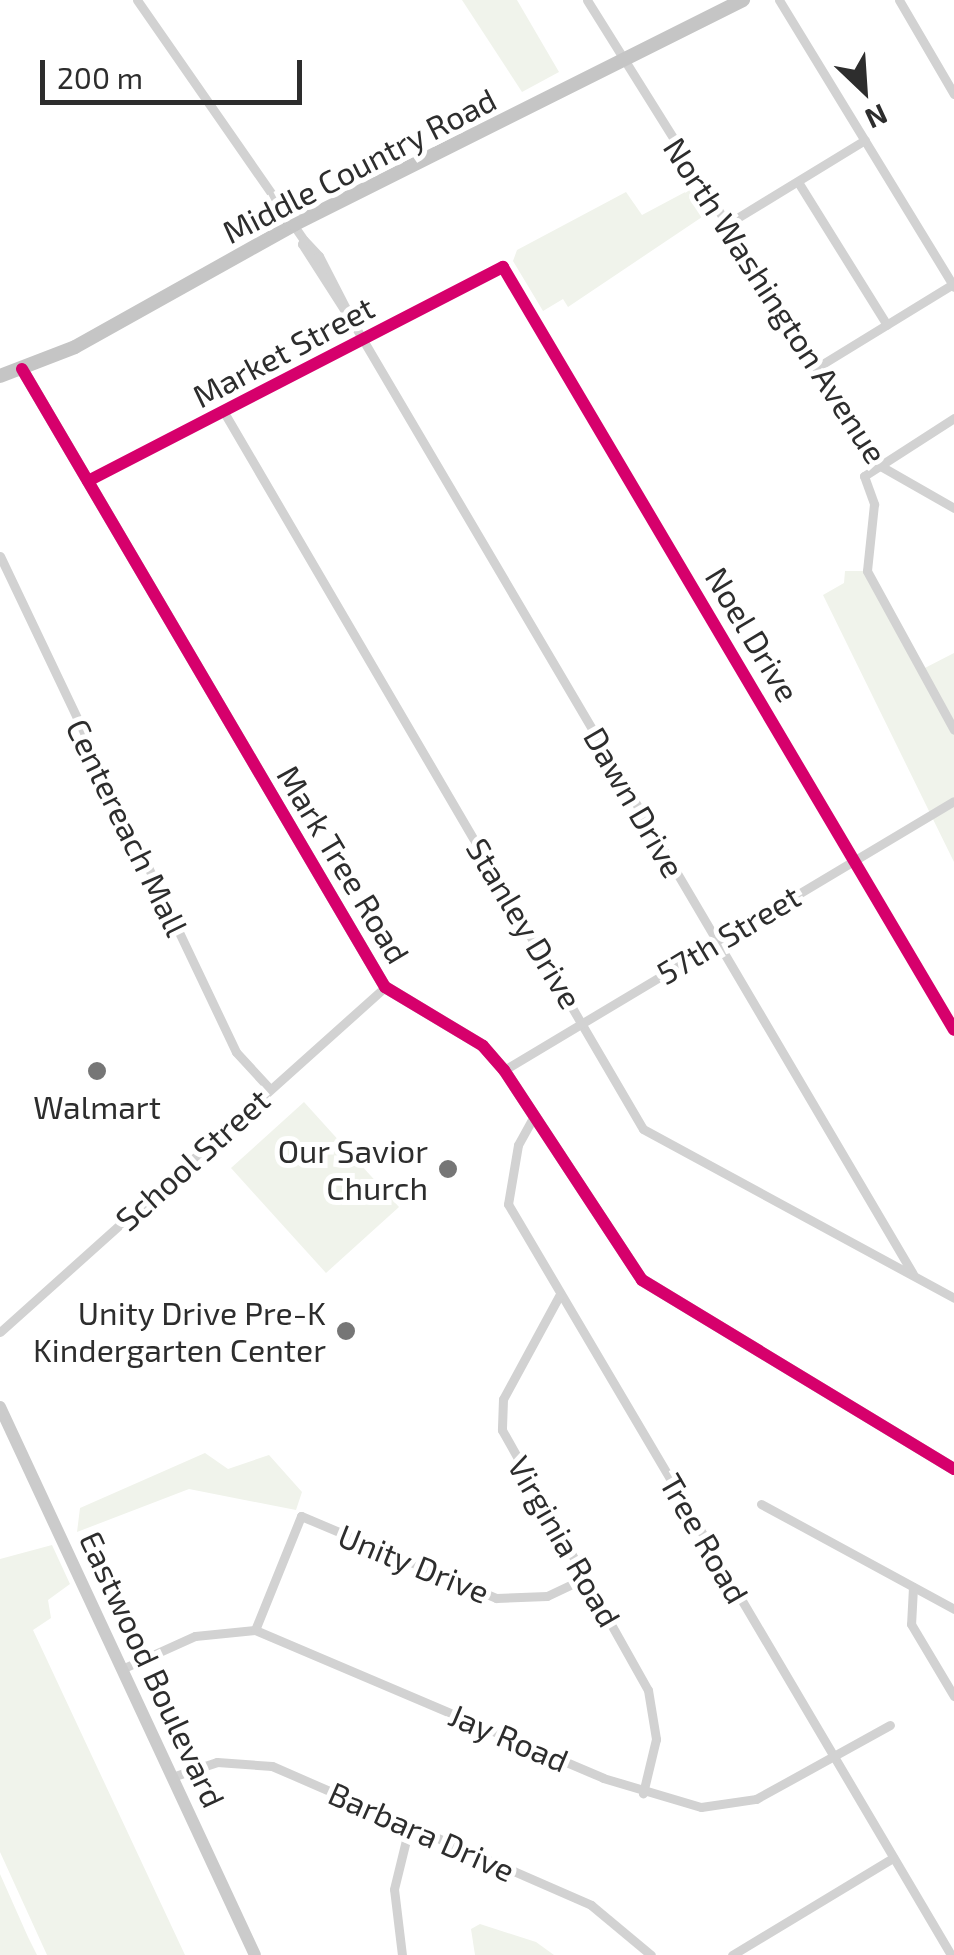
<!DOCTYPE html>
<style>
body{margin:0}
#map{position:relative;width:954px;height:1955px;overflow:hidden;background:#fff;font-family:"Exo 2",sans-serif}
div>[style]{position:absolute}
.green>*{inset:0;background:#f0f3eb}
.street>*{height:9px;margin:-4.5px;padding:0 4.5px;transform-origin:4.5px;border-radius:4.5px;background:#d2d2d2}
.secondary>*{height:12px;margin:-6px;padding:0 6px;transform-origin:6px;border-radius:6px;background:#cbcbcb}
.primary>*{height:14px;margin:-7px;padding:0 7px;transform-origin:7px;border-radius:7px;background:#c5c5c5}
.cycleway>*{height:12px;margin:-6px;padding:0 6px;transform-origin:6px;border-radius:6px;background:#d6006c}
.dots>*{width:28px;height:28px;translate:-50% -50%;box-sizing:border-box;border:5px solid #fff;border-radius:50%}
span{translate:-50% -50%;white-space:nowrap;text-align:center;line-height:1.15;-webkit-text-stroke:10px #fff;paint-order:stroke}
.street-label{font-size:32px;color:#2d2d2d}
.poi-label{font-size:32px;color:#2d2d2d}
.right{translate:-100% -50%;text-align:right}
.north{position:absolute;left:814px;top:40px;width:100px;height:100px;-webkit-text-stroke:8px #fff;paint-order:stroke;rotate:155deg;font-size:28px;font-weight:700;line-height:40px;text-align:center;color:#2d2d2d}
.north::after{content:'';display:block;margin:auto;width:35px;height:45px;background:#2d2d2d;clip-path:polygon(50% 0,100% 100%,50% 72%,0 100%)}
.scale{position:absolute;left:40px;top:60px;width:262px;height:45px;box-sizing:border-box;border:5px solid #2d2d2d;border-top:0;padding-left:12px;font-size:30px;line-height:35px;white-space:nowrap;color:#2d2d2d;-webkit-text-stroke:8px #fff;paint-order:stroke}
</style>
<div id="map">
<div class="green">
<div style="clip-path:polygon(462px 0,517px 0,559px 72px,522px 92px)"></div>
<div style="clip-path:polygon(689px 190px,705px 215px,568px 307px,563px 299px,543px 311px,513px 261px,517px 250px,626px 192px,642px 215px)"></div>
<div style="clip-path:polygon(845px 571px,867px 571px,919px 671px,954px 653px,954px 862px,823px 595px,844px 583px)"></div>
<div style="clip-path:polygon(304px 1102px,399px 1207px,326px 1273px,231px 1168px)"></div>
<div style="clip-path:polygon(205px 1453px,228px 1469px,269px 1455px,302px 1492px,296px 1510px,189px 1489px,77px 1532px,80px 1508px)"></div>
<div style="clip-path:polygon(52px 1545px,70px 1584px,48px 1600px,51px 1618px,33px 1630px,185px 1955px,47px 1955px,0 1852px,0 1559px)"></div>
<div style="clip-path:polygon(0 1874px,28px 1937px,37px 1955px,0 1955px)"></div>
<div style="clip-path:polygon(480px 1924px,536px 1942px,554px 1955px,475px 1955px,471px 1929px)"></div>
</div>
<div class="street">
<div style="left:137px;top:0;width:292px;rotate:55.2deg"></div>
<div style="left:587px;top:0;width:547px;rotate:57.99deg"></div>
<div style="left:877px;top:464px;width:89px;rotate:29.7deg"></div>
<div style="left:779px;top:0;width:336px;rotate:58.6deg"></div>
<div style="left:899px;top:0;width:109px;rotate:59.7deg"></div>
<div style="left:798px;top:182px;width:168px;rotate:58.1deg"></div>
<div style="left:724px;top:226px;width:165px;rotate:-31.4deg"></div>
<div style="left:304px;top:240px;width:22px;rotate:47deg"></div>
<div style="left:319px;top:256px;width:81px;rotate:62.8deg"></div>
<div style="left:356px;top:328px;width:100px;rotate:-122.7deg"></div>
<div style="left:302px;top:244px;width:4px;rotate:-63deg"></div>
<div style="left:356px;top:328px;width:1098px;rotate:59.51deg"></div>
<div style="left:816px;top:368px;width:161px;rotate:-31.5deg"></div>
<div style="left:225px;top:414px;width:828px;rotate:59.69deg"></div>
<div style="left:643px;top:1129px;width:354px;rotate:28.5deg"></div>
<div style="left:954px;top:418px;width:107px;rotate:147.2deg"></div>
<div style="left:864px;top:476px;width:30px;rotate:70deg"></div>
<div style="left:874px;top:504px;width:67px;rotate:96deg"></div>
<div style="left:867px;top:571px;width:181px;rotate:61.3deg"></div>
<div style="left:88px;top:481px;width:467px;rotate:-27.3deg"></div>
<div style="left:503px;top:267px;width:886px;rotate:59.41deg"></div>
<div style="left:0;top:556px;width:549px;rotate:64.55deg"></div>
<div style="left:236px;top:1052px;width:50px;rotate:47.4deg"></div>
<div style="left:504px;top:1070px;width:524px;rotate:-30.87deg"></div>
<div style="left:534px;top:1116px;width:33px;rotate:119deg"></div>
<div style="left:518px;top:1145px;width:60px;rotate:99.6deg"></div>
<div style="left:508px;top:1204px;width:872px;rotate:59.46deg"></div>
<div style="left:559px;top:1296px;width:117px;rotate:118.5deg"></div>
<div style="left:503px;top:1399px;width:31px;rotate:92deg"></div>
<div style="left:502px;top:1430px;width:298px;rotate:60.7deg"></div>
<div style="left:648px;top:1690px;width:50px;rotate:80.7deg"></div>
<div style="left:656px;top:1739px;width:56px;rotate:103.5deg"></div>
<div style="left:0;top:1332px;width:517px;rotate:-41.86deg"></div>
<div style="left:761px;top:1504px;width:220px;rotate:28.5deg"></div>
<div style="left:913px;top:1587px;width:37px;rotate:93deg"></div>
<div style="left:911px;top:1624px;width:84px;rotate:59.2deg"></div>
<div style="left:255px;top:1630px;width:123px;rotate:-68deg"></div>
<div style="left:301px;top:1516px;width:212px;rotate:22.8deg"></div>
<div style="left:496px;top:1598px;width:51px;rotate:-2.2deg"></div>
<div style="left:547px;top:1596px;width:42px;rotate:-25.3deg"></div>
<div style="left:124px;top:1668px;width:78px;rotate:-24.3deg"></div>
<div style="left:195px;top:1636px;width:60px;rotate:-5.7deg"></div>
<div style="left:255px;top:1630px;width:378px;rotate:23deg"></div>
<div style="left:603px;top:1778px;width:102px;rotate:16.5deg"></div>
<div style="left:701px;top:1807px;width:56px;rotate:-8.3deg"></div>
<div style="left:756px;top:1799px;width:153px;rotate:-28.9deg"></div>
<div style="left:175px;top:1776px;width:44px;rotate:-18.4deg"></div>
<div style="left:217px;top:1762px;width:55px;rotate:4.2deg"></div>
<div style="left:272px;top:1766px;width:348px;rotate:23.5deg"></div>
<div style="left:591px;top:1905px;width:78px;rotate:39.8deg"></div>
<div style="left:402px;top:1955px;width:66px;rotate:-96.9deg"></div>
<div style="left:394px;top:1889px;width:67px;rotate:-76.2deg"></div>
<div style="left:732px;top:1955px;width:188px;rotate:-31.1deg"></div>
</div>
<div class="secondary">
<div style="left:22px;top:369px;width:717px;rotate:59.57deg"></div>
<div style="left:385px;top:987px;width:114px;rotate:31deg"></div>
<div style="left:483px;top:1046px;width:32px;rotate:49deg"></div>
<div style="left:504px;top:1070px;width:251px;rotate:56.7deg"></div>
<div style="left:642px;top:1280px;width:365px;rotate:31.2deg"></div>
<div style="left:0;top:1407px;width:604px;rotate:65.05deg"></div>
</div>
<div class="primary">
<div style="left:0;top:376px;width:80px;rotate:-21.1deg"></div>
<div style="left:75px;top:347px;width:252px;rotate:-29.2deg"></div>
<div style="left:295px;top:224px;width:501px;rotate:-26.57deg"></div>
</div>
<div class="cycleway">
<div style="left:22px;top:369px;width:717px;rotate:59.57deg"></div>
<div style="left:385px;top:987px;width:114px;rotate:31deg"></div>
<div style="left:483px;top:1046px;width:32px;rotate:49deg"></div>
<div style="left:504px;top:1070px;width:251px;rotate:56.7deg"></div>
<div style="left:642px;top:1280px;width:365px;rotate:31.2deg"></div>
<div style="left:88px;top:481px;width:467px;rotate:-27.3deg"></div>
<div style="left:503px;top:267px;width:886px;rotate:59.41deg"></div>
</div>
<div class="dots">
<div style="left:97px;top:1071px;background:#767676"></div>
<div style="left:448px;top:1169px;background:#767676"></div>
<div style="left:346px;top:1331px;background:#767676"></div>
</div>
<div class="street-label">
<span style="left:359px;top:165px;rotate:-27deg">Middle Country Road</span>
<span style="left:776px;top:300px;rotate:57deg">North Washington Avenue</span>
<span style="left:283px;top:351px;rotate:-28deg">Market Street</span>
<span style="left:753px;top:634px;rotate:59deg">Noel Drive</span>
<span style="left:635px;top:802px;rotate:60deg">Dawn Drive</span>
<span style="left:128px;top:827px;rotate:64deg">Centereach Mall</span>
<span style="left:344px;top:864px;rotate:59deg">Mark Tree Road</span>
<span style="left:525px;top:923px;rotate:59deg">Stanley Drive</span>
<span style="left:728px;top:934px;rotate:-31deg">57th Street</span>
<span style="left:192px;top:1159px;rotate:-42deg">School Street</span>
<span style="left:705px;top:1538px;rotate:60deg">Tree Road</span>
<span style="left:565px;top:1541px;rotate:60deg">Virginia Road</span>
<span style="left:414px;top:1563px;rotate:22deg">Unity Drive</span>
<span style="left:153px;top:1669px;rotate:65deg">Eastwood Boulevard</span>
<span style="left:509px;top:1737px;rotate:23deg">Jay Road</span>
<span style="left:422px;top:1831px;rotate:24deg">Barbara Drive</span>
</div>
<div class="poi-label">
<span style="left:97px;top:1106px">Walmart</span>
<span class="right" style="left:428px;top:1169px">Our Savior<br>Church</span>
<span class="right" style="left:326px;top:1331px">Unity Drive Pre-K<br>Kindergarten Center</span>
</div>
<div class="north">N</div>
<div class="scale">200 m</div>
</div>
